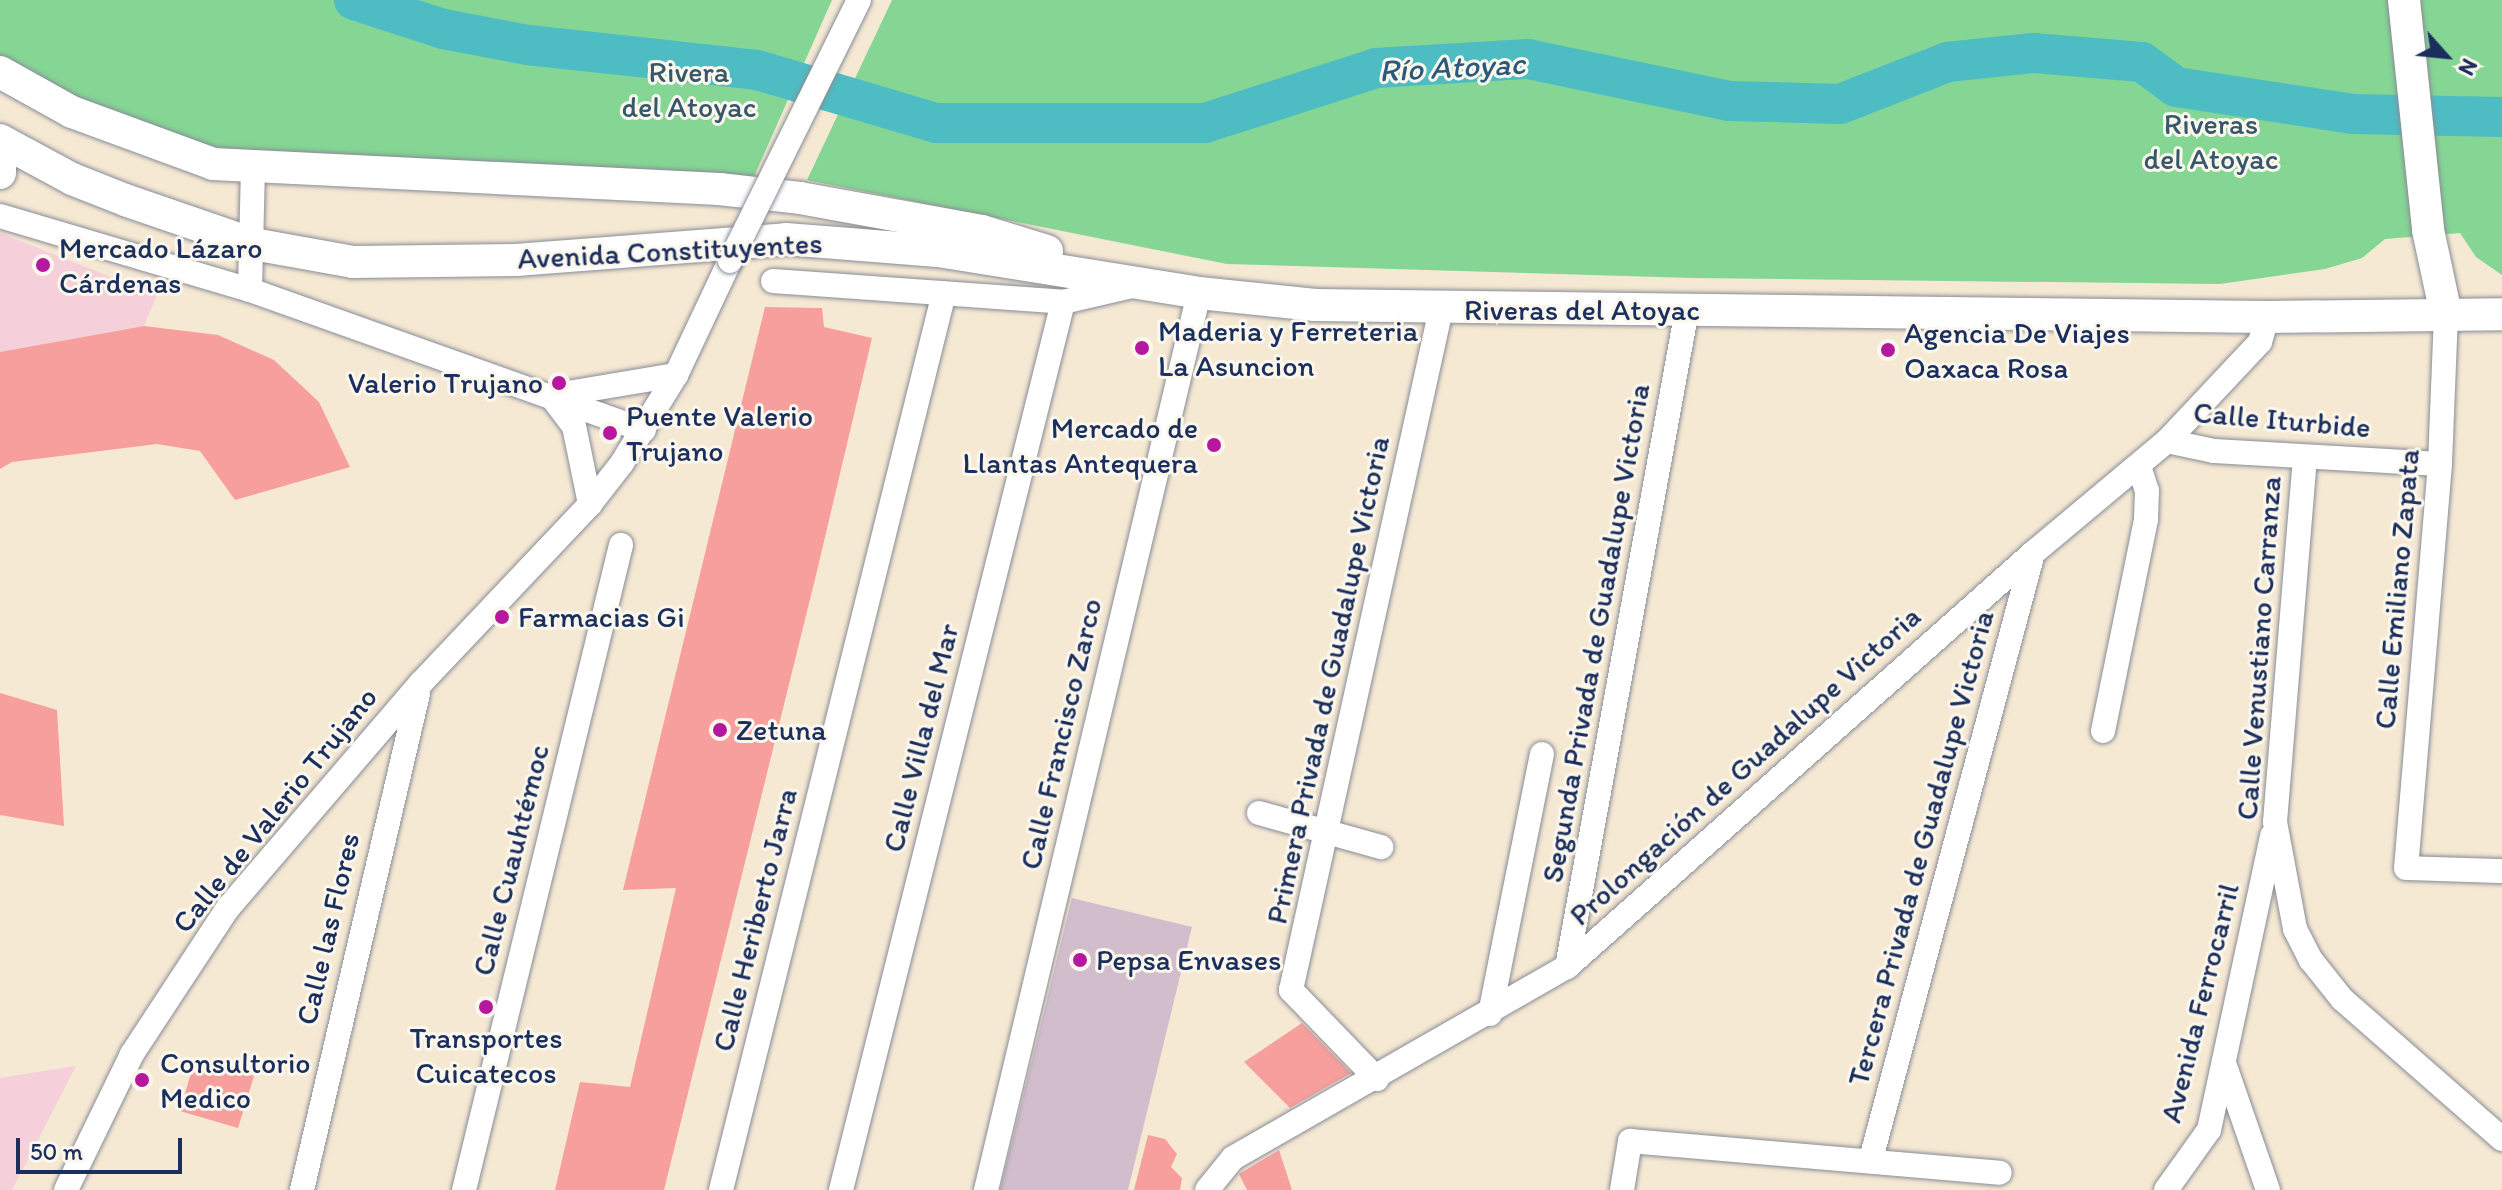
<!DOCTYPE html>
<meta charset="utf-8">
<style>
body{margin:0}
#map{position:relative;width:2502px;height:1190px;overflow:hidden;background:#f6e9d3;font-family:Itim,sans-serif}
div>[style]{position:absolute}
.built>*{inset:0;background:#f5cfd9}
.industrial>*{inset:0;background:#d1bdcb}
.green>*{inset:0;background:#85d594}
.river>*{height:40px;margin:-20px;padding:0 20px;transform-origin:20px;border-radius:20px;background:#4ebcc3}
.building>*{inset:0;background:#f69f9d}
.roads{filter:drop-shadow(0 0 2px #888c98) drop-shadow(0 0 2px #888c98)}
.minor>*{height:24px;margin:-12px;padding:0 12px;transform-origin:12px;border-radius:12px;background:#fff}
.major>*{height:32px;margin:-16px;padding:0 16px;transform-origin:16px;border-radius:16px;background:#fff}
.bridges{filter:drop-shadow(0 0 2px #888c98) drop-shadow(0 0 2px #888c98)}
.minor-bridge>*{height:24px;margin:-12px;padding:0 12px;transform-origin:12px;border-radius:12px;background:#fff}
.dots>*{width:22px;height:22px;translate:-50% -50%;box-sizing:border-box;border:4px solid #fbf7ec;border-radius:50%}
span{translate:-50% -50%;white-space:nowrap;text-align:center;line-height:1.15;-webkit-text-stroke:6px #fbf7ec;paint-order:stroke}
.park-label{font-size:30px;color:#36586c}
.poi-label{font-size:30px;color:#1b2f5e}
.left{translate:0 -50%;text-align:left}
.right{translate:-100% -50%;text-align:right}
.street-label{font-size:30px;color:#1b2f5e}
.water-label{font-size:32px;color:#2a597c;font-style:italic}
.north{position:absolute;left:2406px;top:16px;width:80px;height:80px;-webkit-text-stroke:6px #fbf7ec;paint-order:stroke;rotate:117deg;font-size:22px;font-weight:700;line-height:32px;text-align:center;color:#1b2f5e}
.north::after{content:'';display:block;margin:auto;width:28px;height:36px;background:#1b2f5e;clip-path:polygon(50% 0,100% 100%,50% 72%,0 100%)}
.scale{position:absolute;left:16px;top:1138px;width:166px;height:36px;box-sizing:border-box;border:4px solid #1b2f5e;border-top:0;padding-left:10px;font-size:24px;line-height:28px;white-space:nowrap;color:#1b2f5e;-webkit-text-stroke:6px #fbf7ec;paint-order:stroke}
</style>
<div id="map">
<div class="built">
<div style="clip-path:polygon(0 233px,157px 295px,144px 326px,0 352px)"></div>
<div style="clip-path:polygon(76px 1066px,12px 1190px,0 1190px,0 1078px)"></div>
</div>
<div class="industrial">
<div style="clip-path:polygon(1072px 898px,1192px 927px,1128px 1190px,1000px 1190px)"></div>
</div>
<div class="green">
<div style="clip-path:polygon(0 0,832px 0,752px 181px,253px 169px,0 68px)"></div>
<div style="clip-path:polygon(892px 0,2502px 0,2502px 275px,2476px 257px,2460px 233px,2385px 239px,2362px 258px,2325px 269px,2220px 284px,1693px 278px,1227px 264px,807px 180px)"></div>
</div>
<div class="river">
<div style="left:354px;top:0;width:94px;rotate:18deg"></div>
<div style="left:443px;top:29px;width:86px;rotate:10.7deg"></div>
<div style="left:528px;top:45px;width:230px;rotate:6.2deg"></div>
<div style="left:757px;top:70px;width:187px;rotate:16.5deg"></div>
<div style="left:936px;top:123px;width:269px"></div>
<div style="left:1205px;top:123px;width:180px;rotate:-17.8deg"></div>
<div style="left:1376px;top:68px;width:152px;rotate:-3.4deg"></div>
<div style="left:1528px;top:59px;width:205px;rotate:11.8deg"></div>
<div style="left:1729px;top:101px;width:111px;rotate:1.5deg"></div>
<div style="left:1840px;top:104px;width:116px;rotate:-21.3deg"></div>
<div style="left:1948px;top:62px;width:86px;rotate:-6deg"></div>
<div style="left:2034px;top:53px;width:108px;rotate:4.8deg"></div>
<div style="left:2142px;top:62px;width:42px;rotate:36.3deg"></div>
<div style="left:2176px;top:87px;width:179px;rotate:8.7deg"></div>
<div style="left:2353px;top:114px;width:149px;rotate:1.2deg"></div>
</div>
<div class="building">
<div style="clip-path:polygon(765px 307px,822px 308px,824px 327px,872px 338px,817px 571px,664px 1190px,555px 1190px,580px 1082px,630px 1087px,676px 888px,623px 890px)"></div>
<div style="clip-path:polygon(144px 326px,218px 335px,274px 360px,319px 402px,350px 467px,235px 500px,200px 451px,157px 444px,12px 462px,0 469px,0 352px)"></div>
<div style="clip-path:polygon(0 693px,57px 710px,64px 826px,0 815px)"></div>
<div style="clip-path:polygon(1302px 1023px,1351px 1073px,1290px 1108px,1244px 1062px)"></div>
<div style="clip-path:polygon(195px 1059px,254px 1076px,238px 1128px,180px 1111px)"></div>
<div style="clip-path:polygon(1148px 1135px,1165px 1139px,1177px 1154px,1171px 1167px,1182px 1178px,1180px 1190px,1134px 1190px)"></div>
<div style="clip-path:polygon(1279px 1150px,1292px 1190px,1247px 1190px,1239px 1174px)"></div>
</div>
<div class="roads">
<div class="minor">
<div style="left:0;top:216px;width:261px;rotate:16.5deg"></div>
<div style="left:250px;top:290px;width:418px;rotate:19.6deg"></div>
<div style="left:773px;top:281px;width:291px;rotate:4.1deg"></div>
<div style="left:1063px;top:302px;width:75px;rotate:-13.1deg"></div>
<div style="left:250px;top:290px;width:121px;rotate:-88.6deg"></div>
<div style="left:2446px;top:314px;width:150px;rotate:92.3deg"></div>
<div style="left:2440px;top:464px;width:405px;rotate:94.8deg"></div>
<div style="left:2406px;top:868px;width:96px;rotate:1.8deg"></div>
<div style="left:556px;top:395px;width:122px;rotate:-9.5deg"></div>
<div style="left:551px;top:396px;width:38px;rotate:53deg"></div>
<div style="left:574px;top:426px;width:80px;rotate:78.4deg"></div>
<div style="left:2167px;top:441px;width:48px;rotate:12deg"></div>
<div style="left:2214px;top:451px;width:226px;rotate:3.3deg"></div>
<div style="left:2305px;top:457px;width:366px;rotate:94.7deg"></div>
<div style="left:2275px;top:822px;width:109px;rotate:79.4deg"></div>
<div style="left:2295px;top:929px;width:35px;rotate:63deg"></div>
<div style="left:2311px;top:960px;width:50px;rotate:51.5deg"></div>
<div style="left:2342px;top:999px;width:213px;rotate:41.2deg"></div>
<div style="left:2103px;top:731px;width:216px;rotate:-78.5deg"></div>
<div style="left:2146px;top:519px;width:28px;rotate:-88deg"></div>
<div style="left:2147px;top:491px;width:26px;rotate:-108deg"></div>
<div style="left:1259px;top:813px;width:127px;rotate:15.6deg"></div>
<div style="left:1567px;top:967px;width:668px;rotate:-79.65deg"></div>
<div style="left:1490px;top:1014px;width:265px;rotate:-78.7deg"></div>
<div style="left:2225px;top:1066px;width:131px;rotate:70.9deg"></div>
<div style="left:1377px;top:1079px;width:124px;rotate:-134deg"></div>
<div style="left:1291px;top:990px;width:697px;rotate:-77.58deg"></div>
<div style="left:1871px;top:1159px;width:627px;rotate:-75.03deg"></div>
<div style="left:66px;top:1190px;width:151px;rotate:-64.1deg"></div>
<div style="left:132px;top:1054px;width:175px;rotate:-56.7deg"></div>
<div style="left:228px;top:908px;width:296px;rotate:-49.4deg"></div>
<div style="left:421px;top:683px;width:246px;rotate:-46.6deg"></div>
<div style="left:590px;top:504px;width:52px;rotate:-52deg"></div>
<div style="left:622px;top:463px;width:103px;rotate:-58.5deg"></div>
<div style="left:676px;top:375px;width:126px;rotate:-64.7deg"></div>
<div style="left:302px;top:1190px;width:509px;rotate:-76.84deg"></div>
<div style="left:464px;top:1190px;width:664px;rotate:-76.32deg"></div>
<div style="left:721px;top:1190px;width:924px;rotate:-76.04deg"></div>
<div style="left:841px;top:1190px;width:915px;rotate:-75.96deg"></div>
<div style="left:986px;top:1190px;width:922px;rotate:-76.64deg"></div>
<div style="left:1207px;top:1190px;width:41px;rotate:-50.9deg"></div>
<div style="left:1233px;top:1158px;width:385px;rotate:-29.8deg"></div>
<div style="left:1567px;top:967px;width:623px;rotate:-41.62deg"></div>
<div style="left:2033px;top:553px;width:175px;rotate:-39.9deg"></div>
<div style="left:2167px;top:441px;width:136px;rotate:-46.8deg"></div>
<div style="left:2260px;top:342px;width:26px;rotate:-74deg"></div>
<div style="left:1622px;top:1190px;width:50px;rotate:-80.7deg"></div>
<div style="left:1630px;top:1141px;width:371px;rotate:4.9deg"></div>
<div style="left:2166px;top:1190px;width:74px;rotate:-54.4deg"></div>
<div style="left:2209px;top:1130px;width:301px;rotate:-77.9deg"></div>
</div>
<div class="major">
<div style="left:2404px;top:0;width:231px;rotate:84deg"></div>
<div style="left:2428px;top:230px;width:86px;rotate:77.9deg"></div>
<div style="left:0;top:72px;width:82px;rotate:29.1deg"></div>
<div style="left:72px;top:112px;width:150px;rotate:20.2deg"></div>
<div style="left:213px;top:164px;width:507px;rotate:2.83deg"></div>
<div style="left:719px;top:189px;width:81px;rotate:6.3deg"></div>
<div style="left:800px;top:198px;width:185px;rotate:10.3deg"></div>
<div style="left:982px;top:231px;width:68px;rotate:17.1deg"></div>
<div style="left:0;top:140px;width:82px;rotate:28.4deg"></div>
<div style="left:72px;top:179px;width:57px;rotate:21.6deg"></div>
<div style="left:125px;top:200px;width:135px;rotate:19deg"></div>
<div style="left:253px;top:244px;width:102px;rotate:10.2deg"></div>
<div style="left:353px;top:262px;width:163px;rotate:-0.7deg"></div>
<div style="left:516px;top:260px;width:271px;rotate:-4.4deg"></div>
<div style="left:786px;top:239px;width:152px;rotate:4.5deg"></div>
<div style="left:938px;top:251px;width:264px;rotate:9.1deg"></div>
<div style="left:1199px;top:293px;width:117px;rotate:5.9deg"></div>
<div style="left:1315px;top:305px;width:952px;rotate:0.72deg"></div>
<div style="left:2267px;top:317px;width:235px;rotate:-0.7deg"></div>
<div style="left:0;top:157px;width:16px;rotate:90deg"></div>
</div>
</div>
<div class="bridges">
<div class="minor-bridge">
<div style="left:730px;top:261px;width:291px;rotate:-63.7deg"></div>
</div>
</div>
<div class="dots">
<div style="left:43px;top:265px;background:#b5179e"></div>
<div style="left:1142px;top:348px;background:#b5179e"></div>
<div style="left:1888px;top:350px;background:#b5179e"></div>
<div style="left:559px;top:383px;background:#b5179e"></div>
<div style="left:610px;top:433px;background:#b5179e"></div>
<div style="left:1214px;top:445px;background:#b5179e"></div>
<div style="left:502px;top:617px;background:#b5179e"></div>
<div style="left:720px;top:730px;background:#b5179e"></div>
<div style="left:1080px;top:960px;background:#b5179e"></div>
<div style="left:486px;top:1007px;background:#b5179e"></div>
<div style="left:142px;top:1080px;background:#b5179e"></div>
</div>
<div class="park-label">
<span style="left:689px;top:89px">Rivera<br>del Atoyac</span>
<span style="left:2211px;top:141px">Riveras<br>del Atoyac</span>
</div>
<div class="poi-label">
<span class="left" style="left:59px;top:265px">Mercado Lázaro<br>Cárdenas</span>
<span class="left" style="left:1158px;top:348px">Maderia y Ferreteria<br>La Asuncion</span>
<span class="left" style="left:1904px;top:350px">Agencia De Viajes<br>Oaxaca Rosa</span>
<span class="right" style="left:543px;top:383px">Valerio Trujano</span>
<span class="left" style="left:626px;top:433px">Puente Valerio<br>Trujano</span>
<span class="right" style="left:1198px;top:445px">Mercado de<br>Llantas Antequera</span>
<span class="left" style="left:518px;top:617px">Farmacias Gi</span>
<span class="left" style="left:736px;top:730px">Zetuna</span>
<span class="left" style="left:1096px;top:960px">Pepsa Envases</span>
<span style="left:486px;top:1055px">Transportes<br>Cuicatecos</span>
<span class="left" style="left:160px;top:1080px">Consultorio<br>Medico</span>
</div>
<div class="street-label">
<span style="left:670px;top:251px;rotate:-3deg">Avenida Constituyentes</span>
<span style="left:1582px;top:310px">Riveras del Atoyac</span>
<span style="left:2282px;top:420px;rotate:5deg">Calle Iturbide</span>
<span style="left:2397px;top:589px;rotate:-85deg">Calle Emiliano Zapata</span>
<span style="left:1596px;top:633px;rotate:-80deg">Segunda Privada de Guadalupe Victoria</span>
<span style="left:2259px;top:648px;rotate:-86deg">Calle Venustiano Carranza</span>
<span style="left:1328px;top:680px;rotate:-78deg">Primera Privada de Guadalupe Victoria</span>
<span style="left:1061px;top:734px;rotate:-77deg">Calle Francisco Zarco</span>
<span style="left:921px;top:738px;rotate:-76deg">Calle Villa del Mar</span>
<span style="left:1745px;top:766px;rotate:-42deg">Prolongación de Guadalupe Victoria</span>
<span style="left:275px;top:810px;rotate:-51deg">Calle de Valerio Trujano</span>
<span style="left:1921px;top:848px;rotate:-75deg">Tercera Privada de Guadalupe Victoria</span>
<span style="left:511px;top:860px;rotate:-76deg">Calle Cuauhtémoc</span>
<span style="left:755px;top:920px;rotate:-76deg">Calle Heriberto Jarra</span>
<span style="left:328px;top:929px;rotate:-77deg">Calle las Flores</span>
<span style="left:2200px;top:1003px;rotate:-76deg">Avenida Ferrocarril</span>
</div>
<div class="water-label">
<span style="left:1452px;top:67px;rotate:-3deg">Río Atoyac</span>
</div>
<div class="north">N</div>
<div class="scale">50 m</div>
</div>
